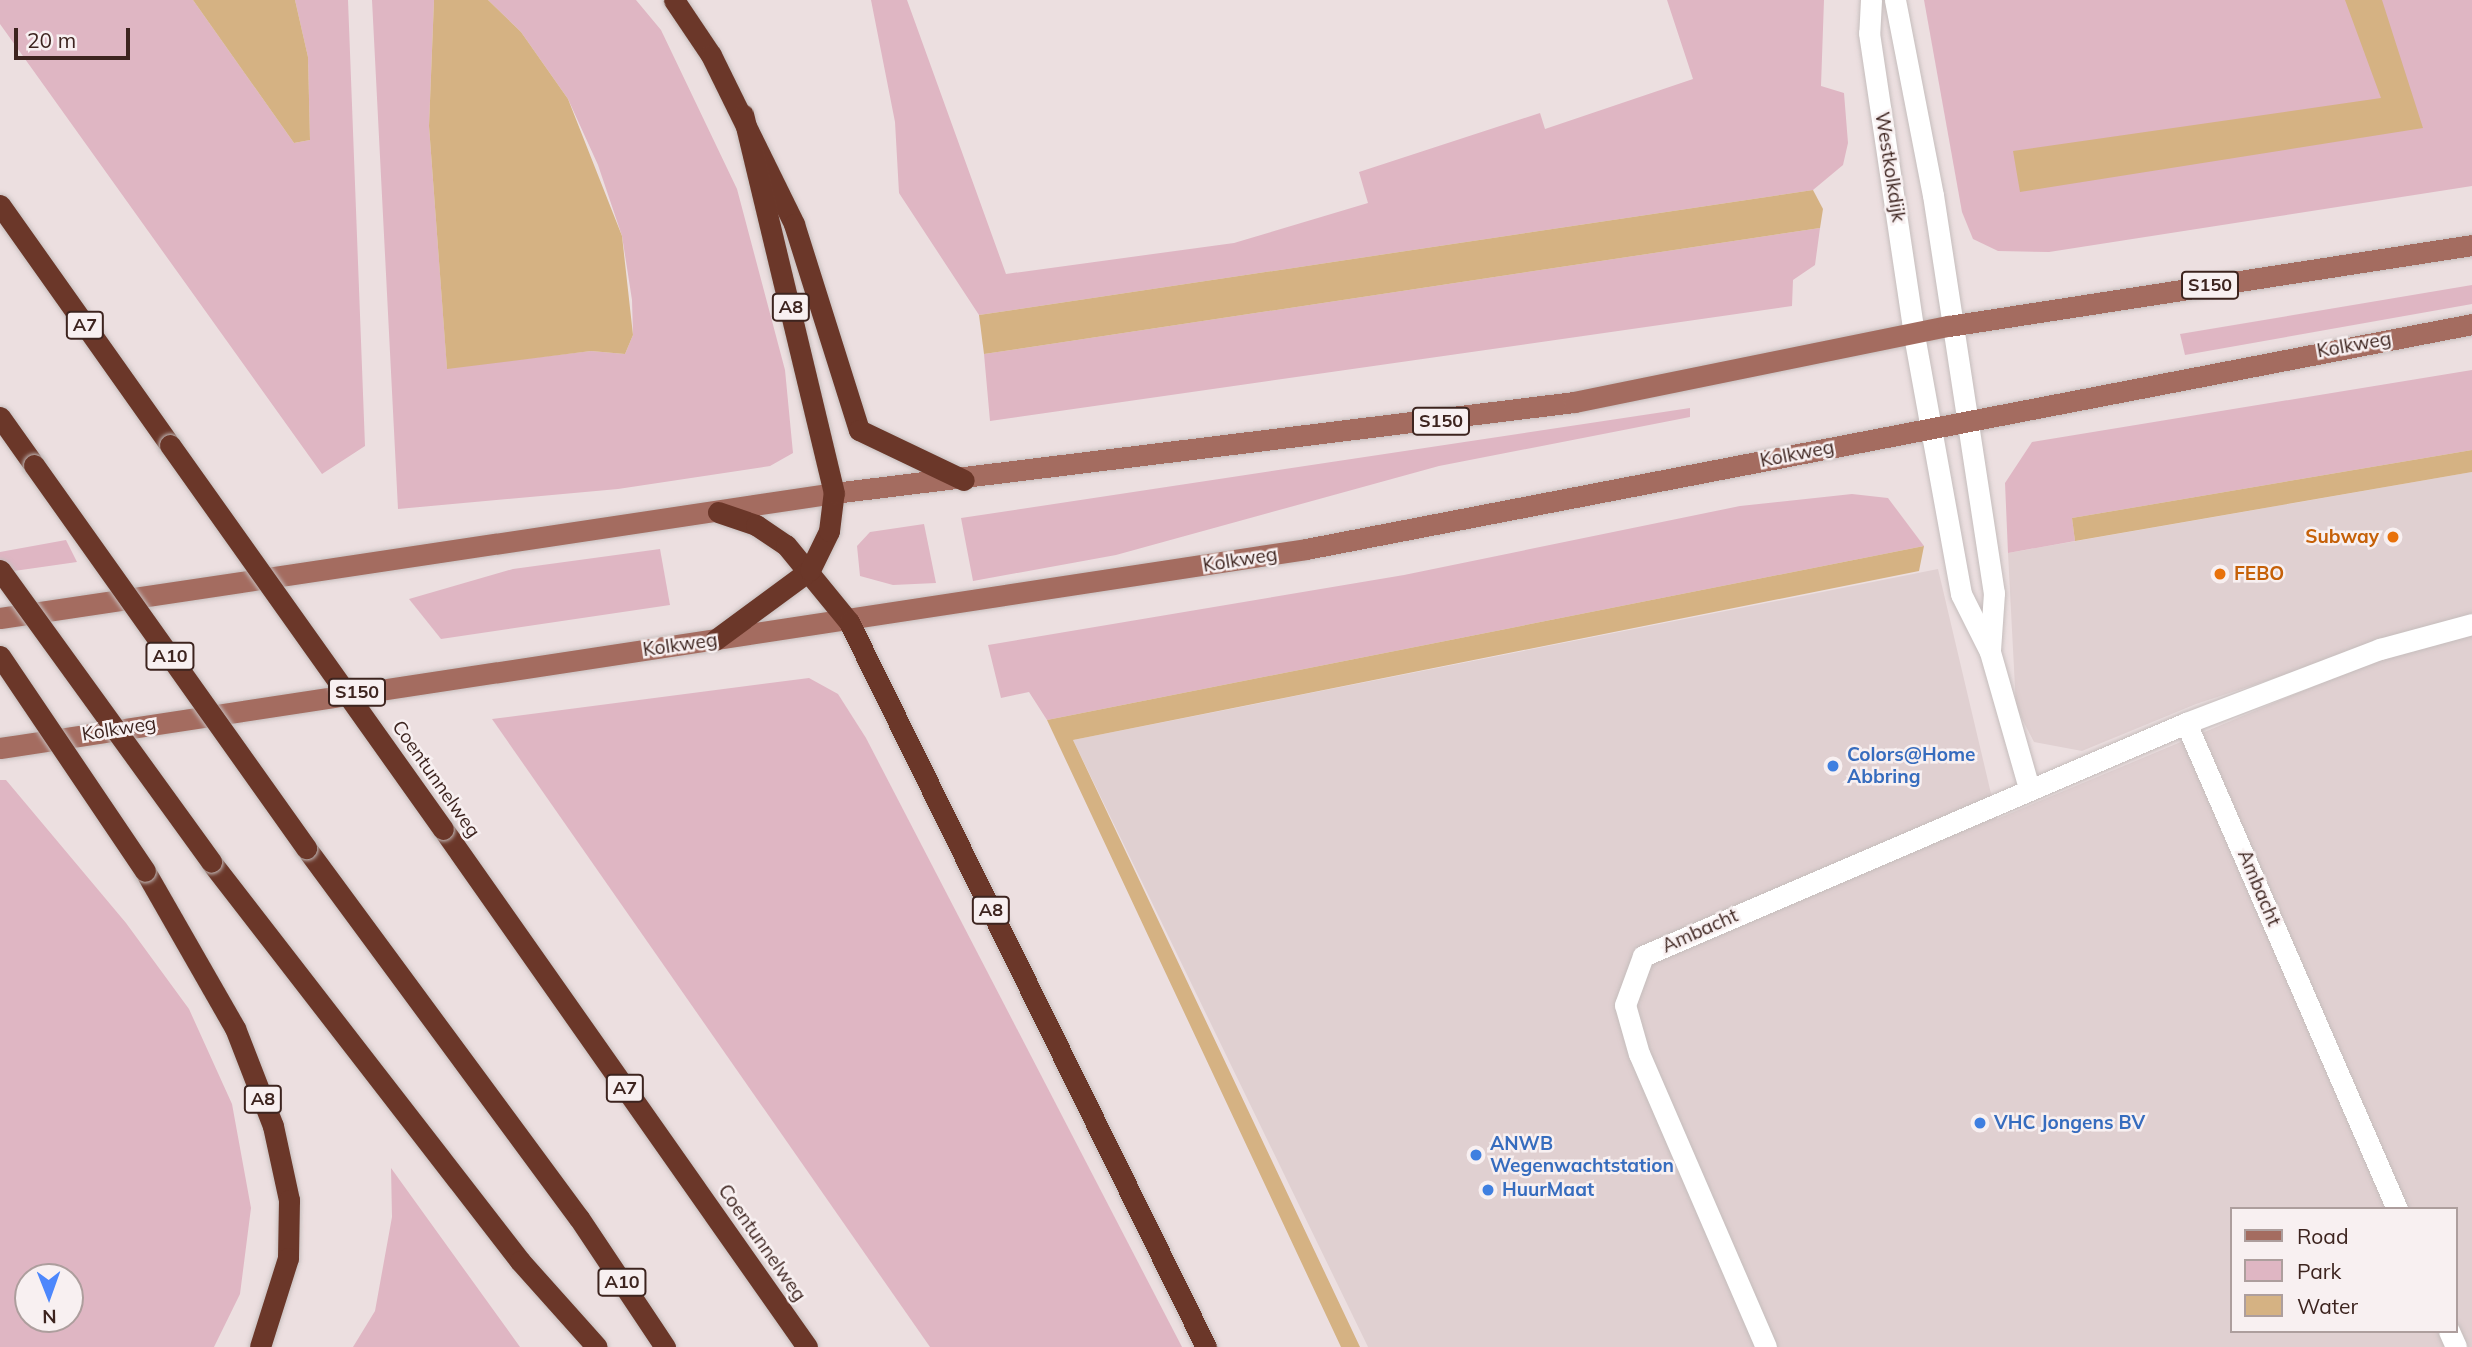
<!DOCTYPE html>
<style>
body{margin:0}
#map{position:relative;width:2472px;height:1347px;overflow:hidden;background:#ecdfe0;font-family:Mulish,sans-serif}
div>[style]{position:absolute}
.built>*{inset:0;background:#e0d0d1}
.green>*{inset:0;background:#dfb6c3}
.water>*{inset:0;background:#d5b283}
.roads{filter:drop-shadow(0 0 2px #c5bdbc) drop-shadow(0 0 2px #c5bdbc)}
.minor>*{height:21px;margin:-10.5px;padding:0 10.5px;transform-origin:10.5px;border-radius:10.5px;background:#fff}
.major>*{height:21px;margin:-10.5px;padding:0 10.5px;transform-origin:10.5px;border-radius:10.5px;background:#a46c60}
.highway>*{height:21px;margin:-10.5px;padding:0 10.5px;transform-origin:10.5px;border-radius:10.5px;background:#6b3729}
.bridges{filter:drop-shadow(0 0 2px #c5bdbc) drop-shadow(0 0 2px #c5bdbc)}
.highway-bridge>*{height:21px;margin:-10.5px;padding:0 10.5px;transform-origin:10.5px;border-radius:10.5px;background:#6b3729}
.dots>*{width:19px;height:19px;translate:-50% -50%;box-sizing:border-box;border:4px solid #f8f0f1;border-radius:50%}
span{translate:-50% -50%;white-space:nowrap;text-align:center;line-height:1.15;-webkit-text-stroke:5px #f8f0f1;paint-order:stroke}
.shield-label span{padding:2px 5px;background:#f8f0f1;border:2px solid;border-radius:5px;-webkit-text-stroke-width:0}
.shield-label{font-size:18px;color:#3d241f;font-weight:700}
.street-label{font-size:19px;color:#3d241f}
.food-label{font-size:19px;color:#c56008;font-weight:700}
.right{translate:-100% -50%;text-align:right}
.left{translate:0 -50%;text-align:left}
.shop-label{font-size:19px;color:#366cbe;font-weight:700}
.legend{position:absolute;left:2230px;top:1207px;width:228px;height:126px;box-sizing:border-box;background:#f8f0f1;border:2px solid #ad9e9d;margin:0;padding:9px 12px;list-style:none;font-size:21px;color:#3d241f}
.legend li{display:flex;align-items:center;gap:14px;height:35px}
.legend b{width:35px;border:2px solid #ad9e9d}
.north{position:absolute;left:14px;top:1263px;width:70px;height:70px;box-sizing:border-box;background:#f8f0f1;border:2px solid #ad9e9d;border-radius:50%;rotate:179deg;font-size:19px;font-weight:700;line-height:28px;text-align:center;color:#3d241f}
.north::after{content:'';display:block;margin:auto;width:24px;height:32px;background:#4d87fc;clip-path:polygon(50% 0,100% 100%,50% 72%,0 100%)}
.scale{position:absolute;left:14px;top:28px;width:116px;height:32px;box-sizing:border-box;border:4px solid #3d241f;border-top:0;padding-left:9px;font-size:21px;line-height:24px;white-space:nowrap;color:#3d241f;-webkit-text-stroke:5px #f8f0f1;paint-order:stroke}
</style>
<div id="map">
<div class="built">
<div style="clip-path:polygon(2472px 472px,2472px 613px,2196px 704px,2082px 751px,2034px 742px,2016px 707px,2008px 553px)"></div>
<div style="clip-path:polygon(evenodd,1938px 569px,1997px 819px,2472px 620px,2472px 1347px,1368px 1347px,1073px 740px,1938px 569px,2232px 1209px,2456px 1209px,2456px 1331px,2232px 1331px,2232px 1209px)"></div>
</div>
<div class="green">
<div style="clip-path:polygon(0 0,193px 0,294px 143px,310px 140px,308px 57px,295px 0,348px 0,365px 446px,322px 474px,0 24px)"></div>
<div style="clip-path:polygon(372px 0,434px 0,429px 126px,447px 368px,591px 351px,625px 354px,633px 335px,632px 300px,622px 236px,598px 165px,568px 99px,521px 32px,488px 0,636px 0,661px 30px,737px 189px,785px 370px,793px 453px,770px 466px,618px 489px,398px 509px)"></div>
<div style="clip-path:polygon(871px 0,907px 0,1006px 274px,1234px 243px,1368px 203px,1359px 172px,1540px 113px,1545px 129px,1693px 79px,1667px 0,1824px 0,1821px 86px,1844px 93px,1848px 143px,1843px 165px,1813px 190px,979px 315px,899px 193px,895px 122px)"></div>
<div style="clip-path:polygon(1924px 0,2472px 0,2472px 186px,2049px 252px,1998px 251px,1973px 239px,1962px 212px)"></div>
<div style="clip-path:polygon(1820px 228px,1815px 265px,1793px 280px,1792px 306px,990px 421px,984px 354px)"></div>
<div style="clip-path:polygon(2472px 285px,2472px 304px,2185px 355px,2180px 334px)"></div>
<div style="clip-path:polygon(2472px 370px,2472px 450px,2072px 518px,2075px 541px,2008px 553px,2005px 483px,2032px 442px)"></div>
<div style="clip-path:polygon(1690px 408px,1690px 417px,1439px 466px,1116px 555px,973px 581px,961px 518px)"></div>
<div style="clip-path:polygon(1852px 494px,1888px 498px,1924px 546px,1047px 720px,1029px 692px,1001px 698px,988px 645px,1404px 575px,1740px 506px)"></div>
<div style="clip-path:polygon(924px 524px,936px 583px,893px 585px,860px 576px,857px 546px,870px 532px)"></div>
<div style="clip-path:polygon(66px 540px,77px 562px,0 573px,0 552px)"></div>
<div style="clip-path:polygon(660px 549px,670px 605px,441px 639px,409px 599px,513px 569px)"></div>
<div style="clip-path:polygon(809px 678px,838px 694px,866px 738px,1182px 1347px,930px 1347px,492px 719px)"></div>
<div style="clip-path:polygon(evenodd,0 780px,6px 780px,126px 923px,189px 1009px,232px 1104px,251px 1208px,240px 1294px,214px 1347px,0 1347px,0 780px,28px 1277px,70px 1277px,70px 1319px,28px 1319px,28px 1277px)"></div>
<div style="clip-path:polygon(391px 1168px,520px 1347px,353px 1347px,375px 1311px,392px 1217px)"></div>
</div>
<div class="water">
<div style="clip-path:polygon(193px 0,295px 0,308px 57px,310px 140px,294px 143px)"></div>
<div style="clip-path:polygon(434px 0,488px 0,521px 32px,568px 99px,622px 236px,633px 335px,625px 354px,591px 351px,447px 369px,429px 126px)"></div>
<div style="clip-path:polygon(2345px 0,2382px 0,2423px 128px,2020px 192px,2013px 151px,2381px 98px)"></div>
<div style="clip-path:polygon(1813px 190px,1823px 209px,1820px 228px,984px 354px,979px 315px)"></div>
<div style="clip-path:polygon(2472px 450px,2472px 472px,2075px 541px,2072px 518px)"></div>
<div style="clip-path:polygon(1924px 546px,1919px 571px,1073px 740px,1360px 1347px,1341px 1347px,1047px 720px)"></div>
</div>
<div class="roads">
<div class="minor">
<div style="left:1871px;top:0;width:33px;rotate:93deg"></div>
<div style="left:1869px;top:33px;width:305px;rotate:81.5deg"></div>
<div style="left:1914px;top:335px;width:263px;rotate:79.7deg"></div>
<div style="left:1961px;top:594px;width:65px;rotate:63.4deg"></div>
<div style="left:1990px;top:652px;width:141px;rotate:74deg"></div>
<div style="left:1895px;top:0;width:199px;rotate:79deg"></div>
<div style="left:1933px;top:195px;width:403px;rotate:81.3deg"></div>
<div style="left:1994px;top:593px;width:57px;rotate:94deg"></div>
<div style="left:2186px;top:723px;width:208px;rotate:-20.9deg"></div>
<div style="left:2380px;top:649px;width:95px;rotate:-15.2deg"></div>
<div style="left:2449px;top:1331px;width:17px;rotate:66deg"></div>
<div style="left:1766px;top:1347px;width:319px;rotate:-113.4deg"></div>
<div style="left:1639px;top:1054px;width:51px;rotate:-105.9deg"></div>
<div style="left:1625px;top:1005px;width:52px;rotate:-69.8deg"></div>
<div style="left:1643px;top:956px;width:591px;rotate:-23.22deg"></div>
<div style="left:2186px;top:723px;width:530px;rotate:66.53deg"></div>
</div>
<div class="major">
<div style="left:0;top:618px;width:843px;rotate:-8.52deg"></div>
<div style="left:834px;top:493px;width:746px;rotate:-7.01deg"></div>
<div style="left:1574px;top:402px;width:383px;rotate:-11.5deg"></div>
<div style="left:1949px;top:326px;width:529px;rotate:-8.8deg"></div>
<div style="left:0;top:748px;width:1321px;rotate:-8.66deg"></div>
<div style="left:1306px;top:549px;width:1188px;rotate:-10.92deg"></div>
</div>
<div class="highway">
<div style="left:674px;top:0;width:66px;rotate:56.1deg"></div>
<div style="left:711px;top:55px;width:188px;rotate:63.8deg"></div>
<div style="left:794px;top:224px;width:216px;rotate:72.5deg"></div>
<div style="left:859px;top:430px;width:116px;rotate:25.5deg"></div>
<div style="left:0;top:205px;width:294px;rotate:54.7deg"></div>
<div style="left:0;top:417px;width:59px;rotate:54.7deg"></div>
<div style="left:718px;top:512px;width:40px;rotate:18.9deg"></div>
<div style="left:756px;top:525px;width:36px;rotate:34deg"></div>
<div style="left:786px;top:545px;width:99px;rotate:50.7deg"></div>
<div style="left:849px;top:622px;width:808px;rotate:63.78deg"></div>
<div style="left:715px;top:640px;width:118px;rotate:-36.4deg"></div>
<div style="left:810px;top:570px;width:43px;rotate:-64deg"></div>
<div style="left:829px;top:531px;width:38px;rotate:-83deg"></div>
<div style="left:834px;top:493px;width:389px;rotate:-103.5deg"></div>
<div style="left:443px;top:829px;width:633px;rotate:54.9deg"></div>
<div style="left:306px;top:848px;width:460px;rotate:53.6deg"></div>
<div style="left:579px;top:1218px;width:155px;rotate:56.3deg"></div>
<div style="left:211px;top:862px;width:505px;rotate:52.24deg"></div>
<div style="left:520px;top:1261px;width:115px;rotate:48.2deg"></div>
<div style="left:145px;top:871px;width:181px;rotate:60.2deg"></div>
<div style="left:235px;top:1028px;width:105px;rotate:68.8deg"></div>
<div style="left:273px;top:1126px;width:76px;rotate:77.8deg"></div>
<div style="left:289px;top:1200px;width:58px;rotate:91deg"></div>
<div style="left:288px;top:1258px;width:93px;rotate:107.5deg"></div>
</div>
</div>
<div class="bridges">
<div class="highway-bridge">
<div style="left:170px;top:445px;width:471px;rotate:54.6deg"></div>
<div style="left:34px;top:465px;width:470px;rotate:54.6deg"></div>
<div style="left:0;top:570px;width:360px;rotate:54.1deg"></div>
<div style="left:0;top:656px;width:259px;rotate:56deg"></div>
</div>
</div>
<div class="dots">
<div style="left:2393px;top:537px;background:#e8710a"></div>
<div style="left:2220px;top:574px;background:#e8710a"></div>
<div style="left:1833px;top:766px;background:#3f7fe0"></div>
<div style="left:1980px;top:1123px;background:#3f7fe0"></div>
<div style="left:1476px;top:1155px;background:#3f7fe0"></div>
<div style="left:1488px;top:1190px;background:#3f7fe0"></div>
</div>
<div class="shield-label">
<span style="left:2210px;top:285px">S150</span>
<span style="left:791px;top:307px">A8</span>
<span style="left:85px;top:325px">A7</span>
<span style="left:1441px;top:421px">S150</span>
<span style="left:170px;top:656px">A10</span>
<span style="left:357px;top:692px">S150</span>
<span style="left:991px;top:910px">A8</span>
<span style="left:625px;top:1088px">A7</span>
<span style="left:263px;top:1099px">A8</span>
<span style="left:622px;top:1282px">A10</span>
</div>
<div class="street-label">
<span style="left:1890px;top:167px;rotate:81deg">Westkolkdijk</span>
<span style="left:2354px;top:345px;rotate:-10deg">Kolkweg</span>
<span style="left:1797px;top:454px;rotate:-11deg">Kolkweg</span>
<span style="left:1240px;top:560px;rotate:-9deg">Kolkweg</span>
<span style="left:680px;top:645px;rotate:-8deg">Kolkweg</span>
<span style="left:119px;top:729px;rotate:-9deg">Kolkweg</span>
<span style="left:436px;top:779px;rotate:55deg">Coentunnelweg</span>
<span style="left:2259px;top:888px;rotate:67deg">Ambacht</span>
<span style="left:1700px;top:931px;rotate:-24deg">Ambacht</span>
<span style="left:762px;top:1243px;rotate:55deg">Coentunnelweg</span>
</div>
<div class="food-label">
<span class="right" style="left:2379px;top:537px">Subway</span>
<span class="left" style="left:2234px;top:574px">FEBO</span>
</div>
<div class="shop-label">
<span class="left" style="left:1847px;top:766px">Colors@Home<br>Abbring</span>
<span class="left" style="left:1994px;top:1123px">VHC Jongens BV</span>
<span class="left" style="left:1490px;top:1155px">ANWB<br>Wegenwachtstation</span>
<span class="left" style="left:1502px;top:1190px">HuurMaat</span>
</div>
<ul class="legend">
<li><b style="height:9px;background:#a46c60"></b>Road</li>
<li><b style="height:19px;background:#dfb6c3"></b>Park</li>
<li><b style="height:19px;background:#d5b283"></b>Water</li>
</ul>
<div class="north">N</div>
<div class="scale">20 m</div>
</div>
